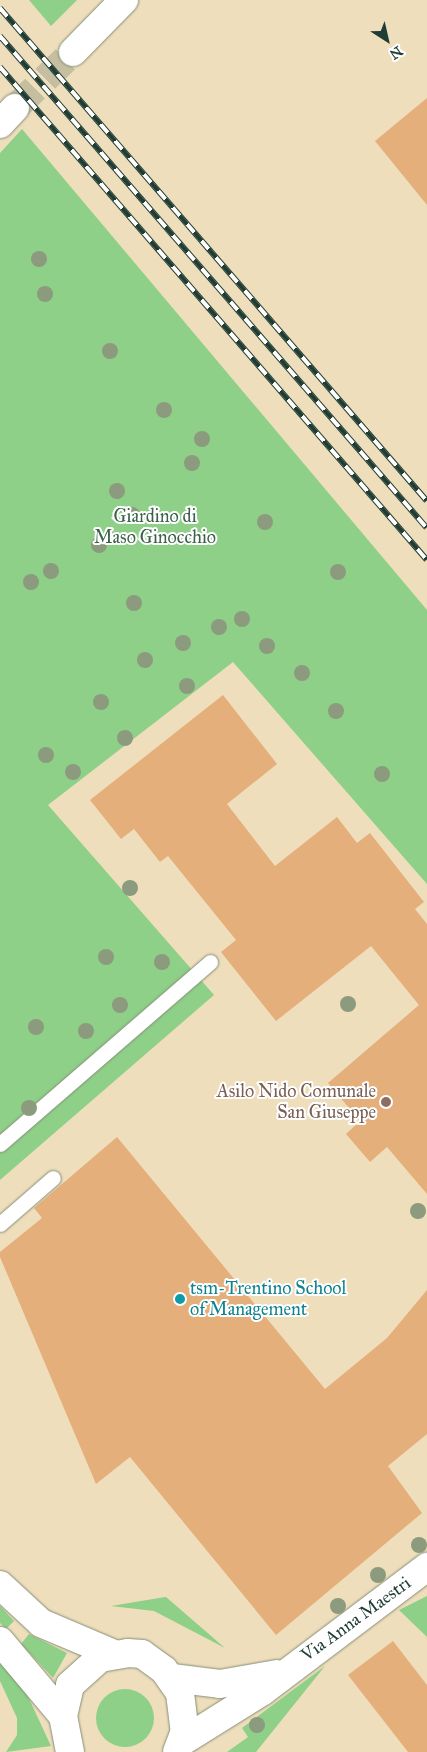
<!DOCTYPE html>
<style>
body{margin:0}
#map{position:relative;width:427px;height:1752px;overflow:hidden;background:#eedebc;font-family:"IM FELL Great Primer",serif}
div>[style]{position:absolute}
.green>*{inset:0;background:#8ed088}
.round{border-radius:50%}
.building>*{inset:0;background:#e4af7b}
.tertiary-tunnel>*{height:28px;margin-top:-14px;transform-origin:0;background:repeating-linear-gradient(90deg,#c5bea1 0 28px,transparent 0 42px)}
.roads{filter:drop-shadow(0 0 1px #868e78) drop-shadow(0 0 1px #868e78)}
.service>*{height:15px;margin:-7.5px;padding:0 7.5px;transform-origin:7.5px;border-radius:7.5px;background:#fff}
.minor>*{height:28px;margin:-14px;padding:0 14px;transform-origin:14px;border-radius:14px;background:#fff}
.tertiary>*{height:28px;margin:-14px;padding:0 14px;transform-origin:14px;border-radius:14px;background:#fff}
.rail>*{height:5.5px;margin-top:-2.75px;transform-origin:0;background:repeating-linear-gradient(90deg,#fff 0 11px,#1f3d34 0 22px);box-sizing:border-box;border-block:1px solid #1f3d34}
.trees>*{width:16px;height:16px;margin:-8px;border-radius:50%;background:#8c9a7d}
.dots>*{width:14px;height:14px;translate:-50% -50%;box-sizing:border-box;border:2px solid #fff;border-radius:50%}
span{translate:-50% -50%;white-space:nowrap;text-align:center;line-height:1.15;-webkit-text-stroke:4px #fff;paint-order:stroke}
.park-label{font-size:18px;color:#3b6249}
.education-label{font-size:18px;color:#785e54}
.right{translate:-100% -50%;text-align:right}
.culture-label{font-size:18px;color:#0d838f}
.left{translate:0 -50%;text-align:left}
.street-label{font-size:18px;color:#1f3d34}
.north{position:absolute;left:362px;top:15px;width:50px;height:50px;-webkit-text-stroke:4px #fff;paint-order:stroke;rotate:145deg;font-size:14px;font-weight:700;line-height:20px;text-align:center;color:#1f3d34}
.north::after{content:'';display:block;margin:auto;width:18px;height:22px;background:#1f3d34;clip-path:polygon(50% 0,100% 100%,50% 72%,0 100%)}
</style>
<div id="map">
<div class="green">
<div style="clip-path:polygon(29px 0,77px 0,51px 26px)"></div>
<div style="clip-path:polygon(22px 129px,427px 610px,427px 884px,233px 662px,48px 805px,214px 995px,0 1180px,0 153px)"></div>
<div style="clip-path:polygon(427px 1596px,427px 1637px,399px 1610px)"></div>
<div style="clip-path:polygon(165px 1597px,166px 1597px,225px 1648px,154px 1611px,111px 1606px)"></div>
<div style="clip-path:polygon(0 1606px,14px 1621px,6px 1629px,0 1623px)"></div>
<div style="clip-path:polygon(29px 1634px,67px 1653px,53px 1678px,21px 1644px)"></div>
<div style="clip-path:polygon(0 1663px,25px 1690px,51px 1746px,6px 1752px,17px 1735px,17px 1718px,0 1681px)"></div>
<div style="clip-path:polygon(325px 1666px,256px 1752px,227px 1752px,248px 1737px,242px 1728px)"></div>
<div class="round" style="left:96px;top:1689px;width:58px;height:58px"></div>
</div>
<div class="building">
<div style="clip-path:polygon(427px 98px,427px 205px,375px 141px)"></div>
<div style="clip-path:polygon(223px 695px,277px 764px,227px 804px,275px 866px,337px 817px,357px 843px,370px 833px,424px 902px,415px 909px,427px 924px,427px 1194px,387px 1147px,370px 1162px,346px 1134px,360px 1121px,328px 1083px,419px 1005px,371px 946px,276px 1021px,221px 952px,236px 940px,168px 856px,160px 862px,134px 829px,121px 839px,90px 800px)"></div>
<div style="clip-path:polygon(117px 1137px,325px 1389px,387px 1338px,427px 1290px,427px 1434px,388px 1466px,422px 1513px,276px 1635px,130px 1457px,96px 1484px,0 1257px,0 1252px,42px 1218px,34px 1208px)"></div>
<div style="clip-path:polygon(393px 1641px,427px 1685px,427px 1752px,408px 1752px,348px 1675px)"></div>
</div>
<div class="tertiary-tunnel">
<div style="left:15px;top:108px;width:81px;rotate:-44deg"></div>
</div>
<div class="roads">
<div class="service">
<div style="left:0;top:1144px;width:278px;rotate:-40.9deg"></div>
<div style="left:0;top:1224px;width:70px;rotate:-41deg"></div>
</div>
<div class="minor">
<div style="left:172px;top:1678px;width:48px;rotate:7.1deg"></div>
<div style="left:220px;top:1684px;width:58px;rotate:-10deg"></div>
<div style="left:183px;top:1741px;width:94px;rotate:-32deg"></div>
<div style="left:263px;top:1691px;width:206px;rotate:-37.1deg"></div>
</div>
<div class="tertiary">
<div style="left:73px;top:52px;width:73px;rotate:-45.6deg"></div>
<div style="left:0;top:124px;width:22px;rotate:-47deg"></div>
<div style="left:0;top:1585px;width:56px;rotate:42.8deg"></div>
<div style="left:41px;top:1623px;width:79px;rotate:23deg"></div>
<div style="left:0;top:1641px;width:98px;rotate:50deg"></div>
<div style="left:70px;top:1752px;width:37px;rotate:-101deg"></div>
<div style="left:63px;top:1716px;width:32px;rotate:-77deg"></div>
<div style="left:70px;top:1685px;width:40px;rotate:-42deg"></div>
<div style="left:100px;top:1658px;width:28px;rotate:-10deg"></div>
<div style="left:128px;top:1653px;width:14px;rotate:4deg"></div>
<div style="left:142px;top:1654px;width:27px;rotate:36deg"></div>
<div style="left:164px;top:1670px;width:28px;rotate:55deg"></div>
<div style="left:180px;top:1693px;width:38px;rotate:83deg"></div>
<div style="left:185px;top:1731px;width:22px;rotate:111deg"></div>
</div>
</div>
<div class="rail">
<div style="left:0;top:8px;width:652px;rotate:49.1deg"></div>
<div style="left:0;top:36px;width:651px;rotate:49.05deg"></div>
<div style="left:0;top:67px;width:652px;rotate:49.1deg"></div>
</div>
<div class="trees">
<div style="left:39px;top:259px"></div>
<div style="left:45px;top:294px"></div>
<div style="left:110px;top:351px"></div>
<div style="left:164px;top:410px"></div>
<div style="left:202px;top:439px"></div>
<div style="left:192px;top:463px"></div>
<div style="left:117px;top:491px"></div>
<div style="left:132px;top:515px"></div>
<div style="left:265px;top:522px"></div>
<div style="left:99px;top:545px"></div>
<div style="left:51px;top:571px"></div>
<div style="left:338px;top:572px"></div>
<div style="left:31px;top:582px"></div>
<div style="left:134px;top:603px"></div>
<div style="left:242px;top:619px"></div>
<div style="left:219px;top:627px"></div>
<div style="left:183px;top:643px"></div>
<div style="left:267px;top:646px"></div>
<div style="left:145px;top:660px"></div>
<div style="left:302px;top:673px"></div>
<div style="left:187px;top:686px"></div>
<div style="left:101px;top:702px"></div>
<div style="left:336px;top:711px"></div>
<div style="left:125px;top:738px"></div>
<div style="left:46px;top:755px"></div>
<div style="left:73px;top:772px"></div>
<div style="left:382px;top:774px"></div>
<div style="left:130px;top:888px"></div>
<div style="left:106px;top:957px"></div>
<div style="left:162px;top:962px"></div>
<div style="left:348px;top:1004px"></div>
<div style="left:120px;top:1005px"></div>
<div style="left:36px;top:1027px"></div>
<div style="left:86px;top:1031px"></div>
<div style="left:29px;top:1108px"></div>
<div style="left:418px;top:1211px"></div>
<div style="left:419px;top:1545px"></div>
<div style="left:378px;top:1575px"></div>
<div style="left:338px;top:1606px"></div>
<div style="left:257px;top:1725px"></div>
</div>
<div class="dots">
<div style="left:386px;top:1102px;background:#8d6e63"></div>
<div style="left:180px;top:1299px;background:#0f9aa8"></div>
</div>
<div class="park-label">
<span style="left:155px;top:527px">Giardino di<br>Maso Ginocchio</span>
</div>
<div class="education-label">
<span class="right" style="left:376px;top:1102px">Asilo Nido Comunale<br>San Giuseppe</span>
</div>
<div class="culture-label">
<span class="left" style="left:190px;top:1299px">tsm-Trentino School<br>of Management</span>
</div>
<div class="street-label">
<span style="left:356px;top:1619px;rotate:-36deg">Via Anna Maestri</span>
</div>
<div class="north">N</div>
</div>
